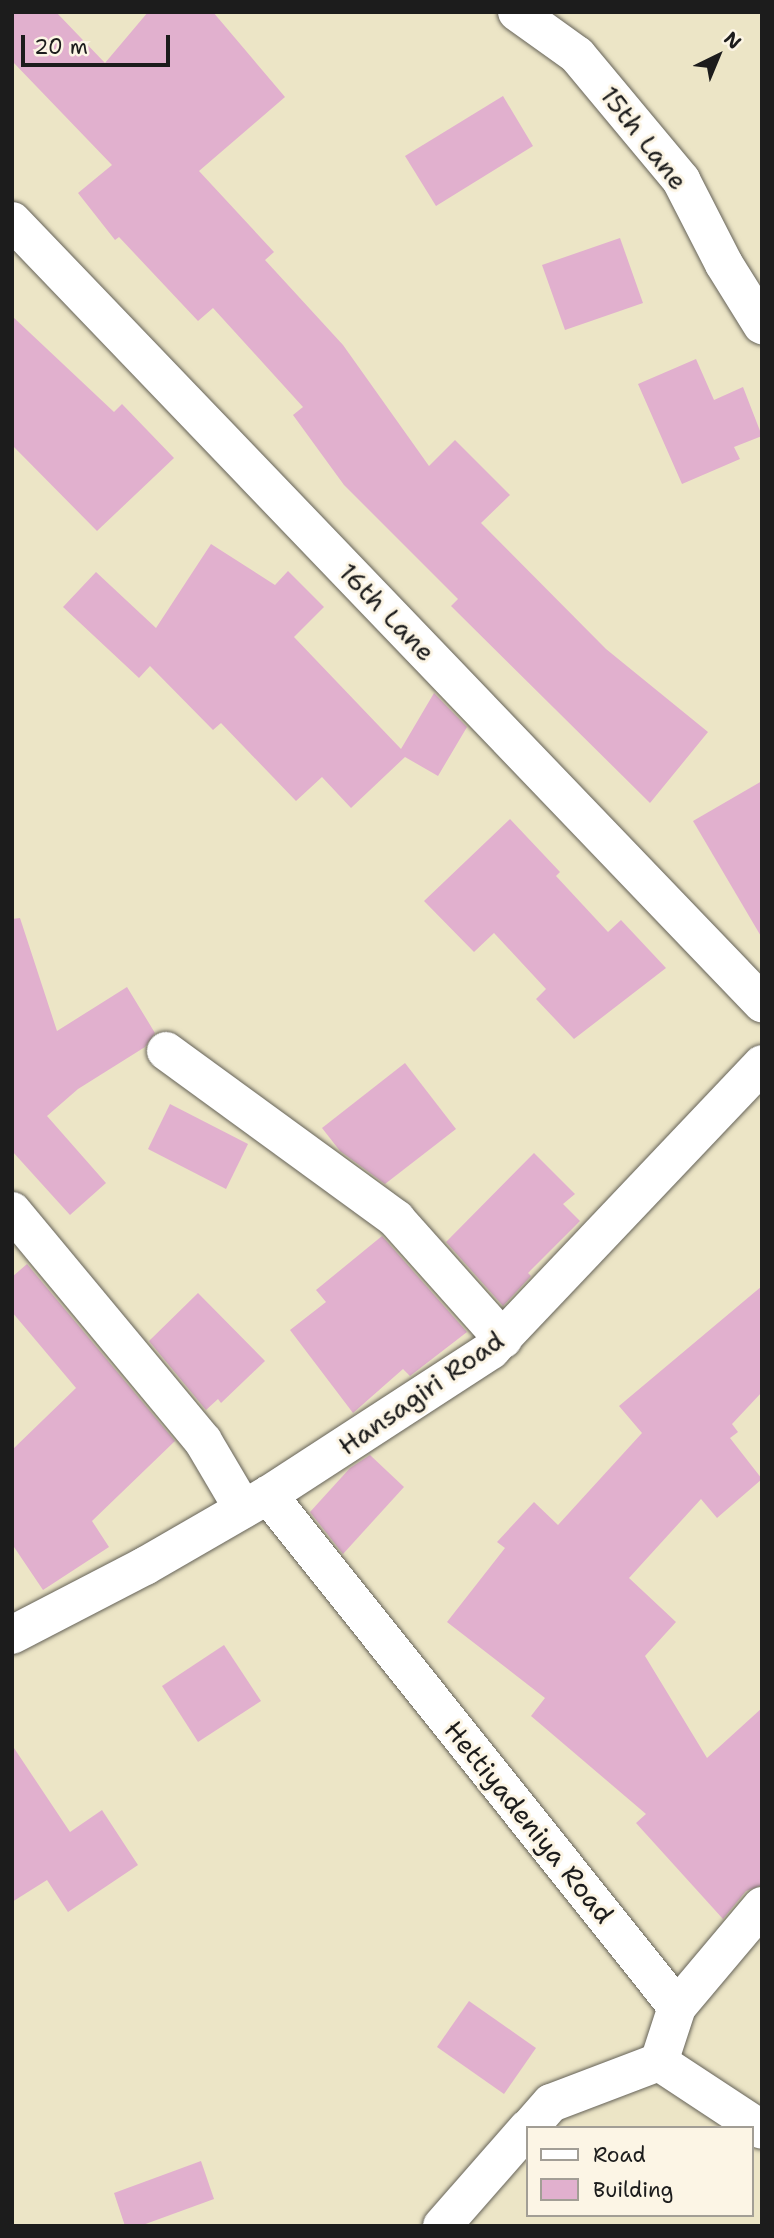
<!DOCTYPE html>
<style>
body{margin:0}
#map{position:relative;width:774px;height:2238px;overflow:hidden;background:#ece5c6;font-family:"Shantell Sans",sans-serif}
div>[style]{position:absolute}
.building>*{inset:0;background:#e1b0ce}
.roads{filter:drop-shadow(0 0 2px #656258) drop-shadow(0 0 2px #656258)}
.minor>*{height:38px;margin:-19px;padding:0 19px;transform-origin:19px;border-radius:19px;background:#fff}
span{translate:-50% -50%;white-space:nowrap;text-align:center;line-height:1.15;-webkit-text-stroke:6px #fcf5e5;paint-order:stroke}
.street-label{font-size:26px;color:#1c1c1c}
.frame{position:absolute;inset:0;border:14px solid #1c1c1c;pointer-events:none}
.legend{position:absolute;left:526px;top:2126px;width:228px;height:91px;box-sizing:border-box;background:#fcf5e5;border:2px solid #a29e95;margin:0;padding:9px 12px;list-style:none;font-size:21px;color:#1c1c1c}
.legend li{display:flex;align-items:center;gap:14px;height:35px}
.legend b{width:35px;border:2px solid #a29e95}
.north{position:absolute;left:683px;top:21px;width:70px;height:70px;-webkit-text-stroke:5px #fcf5e5;paint-order:stroke;rotate:43deg;font-size:19px;font-weight:700;line-height:28px;text-align:center;color:#1c1c1c}
.north::after{content:'';display:block;margin:auto;width:24px;height:32px;background:#1c1c1c;clip-path:polygon(50% 0,100% 100%,50% 72%,0 100%)}
.scale{position:absolute;left:21px;top:35px;width:149px;height:32px;box-sizing:border-box;border:4px solid #1c1c1c;border-top:0;padding-left:9px;font-size:21px;line-height:24px;white-space:nowrap;color:#1c1c1c;-webkit-text-stroke:5px #fcf5e5;paint-order:stroke}
</style>
<div id="map">
<div class="building">
<div style="clip-path:polygon(12px 12px,56px 12px,105px 63px,148px 12px,213px 12px,285px 97px,199px 171px,274px 252px,265px 260px,343px 345px,429px 466px,455px 440px,510px 495px,481px 523px,606px 649px,708px 732px,650px 803px,451px 606px,458px 599px,344px 485px,293px 415px,303px 407px,213px 308px,198px 321px,119px 237px,115px 240px,78px 193px,112px 165px,12px 61px)"></div>
<div style="clip-path:polygon(503px 96px,533px 146px,436px 206px,405px 156px)"></div>
<div style="clip-path:polygon(620px 238px,643px 303px,565px 330px,542px 265px)"></div>
<div style="clip-path:polygon(12px 316px,114px 412px,122px 404px,174px 458px,97px 531px,12px 445px)"></div>
<div style="clip-path:polygon(696px 359px,714px 400px,743px 387px,762px 436px,734px 447px,740px 459px,682px 484px,638px 384px)"></div>
<div style="clip-path:polygon(211px 544px,275px 585px,288px 571px,324px 607px,294px 637px,401px 749px,434px 693px,467px 727px,438px 776px,405px 757px,351px 808px,322px 777px,296px 801px,221px 723px,213px 730px,150px 666px,139px 678px,63px 607px,96px 572px,156px 628px)"></div>
<div style="clip-path:polygon(762px 781px,762px 938px,693px 821px)"></div>
<div style="clip-path:polygon(510px 819px,560px 872px,556px 876px,608px 932px,621px 920px,666px 968px,574px 1039px,536px 999px,546px 989px,494px 933px,474px 952px,424px 901px)"></div>
<div style="clip-path:polygon(20px 918px,57px 1031px,127px 987px,155px 1033px,145px 1047px,78px 1089px,47px 1116px,106px 1183px,70px 1215px,12px 1151px,12px 919px)"></div>
<div style="clip-path:polygon(405px 1063px,456px 1129px,385px 1184px,340px 1151px,322px 1128px)"></div>
<div style="clip-path:polygon(170px 1104px,248px 1144px,226px 1189px,148px 1149px)"></div>
<div style="clip-path:polygon(534px 1153px,575px 1194px,563px 1204px,580px 1221px,528px 1273px,531px 1276px,503px 1306px,446px 1242px)"></div>
<div style="clip-path:polygon(382px 1236px,467px 1332px,410px 1376px,403px 1369px,353px 1413px,290px 1330px,326px 1302px,316px 1290px)"></div>
<div style="clip-path:polygon(27px 1264px,175px 1441px,92px 1521px,109px 1547px,43px 1590px,12px 1544px,12px 1450px,76px 1388px,12px 1312px,12px 1277px)"></div>
<div style="clip-path:polygon(762px 1286px,762px 1392px,732px 1424px,738px 1432px,730px 1438px,762px 1479px,717px 1518px,701px 1499px,629px 1578px,676px 1622px,645px 1656px,707px 1758px,762px 1708px,762px 1885px,746px 1891px,723px 1919px,636px 1823px,646px 1814px,531px 1716px,545px 1698px,447px 1622px,505px 1548px,497px 1542px,534px 1502px,558px 1525px,642px 1433px,619px 1406px)"></div>
<div style="clip-path:polygon(198px 1293px,265px 1361px,221px 1403px,218px 1399px,206px 1410px,149px 1341px)"></div>
<div style="clip-path:polygon(370px 1455px,404px 1487px,343px 1554px,310px 1512px,350px 1468px)"></div>
<div style="clip-path:polygon(224px 1645px,261px 1701px,198px 1742px,162px 1686px)"></div>
<div style="clip-path:polygon(12px 1745px,70px 1832px,102px 1810px,138px 1865px,68px 1912px,47px 1880px,12px 1902px)"></div>
<div style="clip-path:polygon(469px 2001px,536px 2048px,504px 2094px,437px 2047px)"></div>
<div style="clip-path:polygon(201px 2161px,214px 2199px,140px 2226px,125px 2226px,114px 2193px)"></div>
</div>
<div class="roads">
<div class="minor">
<div style="left:517px;top:12px;width:74px;rotate:35.6deg"></div>
<div style="left:577px;top:55px;width:163px;rotate:50.2deg"></div>
<div style="left:681px;top:180px;width:94px;rotate:62.9deg"></div>
<div style="left:724px;top:264px;width:72px;rotate:58.1deg"></div>
<div style="left:12px;top:221px;width:1084px;rotate:46.2deg"></div>
<div style="left:166px;top:1051px;width:285px;rotate:36.1deg"></div>
<div style="left:396px;top:1219px;width:161px;rotate:48.3deg"></div>
<div style="left:12px;top:1211px;width:299px;rotate:50.3deg"></div>
<div style="left:203px;top:1441px;width:79px;rotate:59.5deg"></div>
<div style="left:268px;top:1495px;width:655px;rotate:51.38deg"></div>
<div style="left:677px;top:2007px;width:58px;rotate:108.1deg"></div>
<div style="left:659px;top:2062px;width:123px;rotate:33.4deg"></div>
<div style="left:12px;top:1635px;width:150px;rotate:-27.4deg"></div>
<div style="left:145px;top:1566px;width:142px;rotate:-30deg"></div>
<div style="left:268px;top:1495px;width:266px;rotate:-33deg"></div>
<div style="left:491px;top:1350px;width:394px;rotate:-46.5deg"></div>
<div style="left:677px;top:2007px;width:132px;rotate:-49.9deg"></div>
<div style="left:529px;top:2128px;width:33px;rotate:-49deg"></div>
<div style="left:551px;top:2103px;width:116px;rotate:-20.8deg"></div>
<div style="left:442px;top:2226px;width:129px;rotate:-48.8deg"></div>
</div>
</div>
<div class="street-label">
<span style="left:644px;top:138px;rotate:52deg">15th Lane</span>
<span style="left:387px;top:612px;rotate:46deg">16th Lane</span>
<span style="left:421px;top:1393px;rotate:-35deg">Hansagiri Road</span>
<span style="left:529px;top:1822px;rotate:51deg">Hettiyadeniya Road</span>
</div>
<div class="frame"></div>
<ul class="legend">
<li><b style="height:9px;background:#fff"></b>Road</li>
<li><b style="height:19px;background:#e1b0ce"></b>Building</li>
</ul>
<div class="north">N</div>
<div class="scale">20 m</div>
</div>
